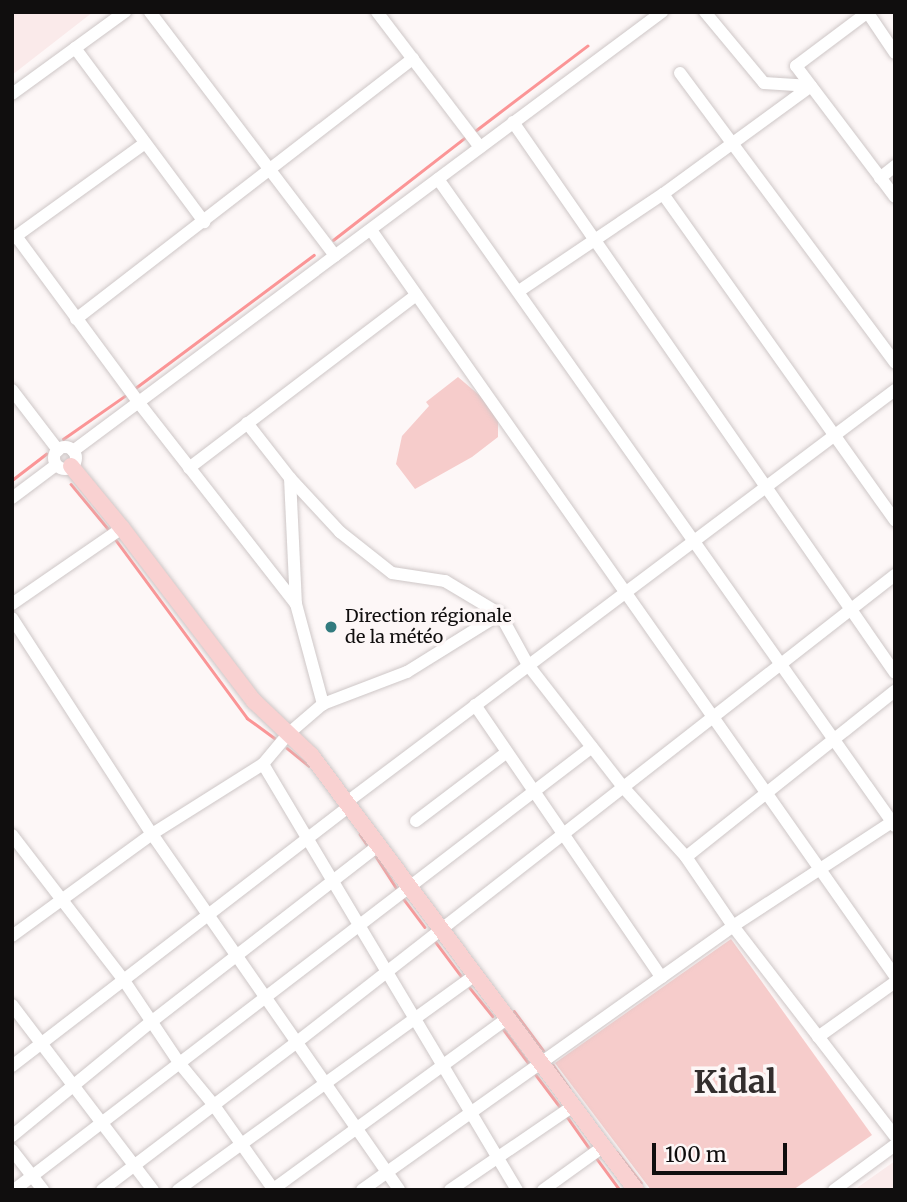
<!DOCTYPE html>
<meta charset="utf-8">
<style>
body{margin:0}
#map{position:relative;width:907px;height:1202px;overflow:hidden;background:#fdf7f7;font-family:Merriweather,serif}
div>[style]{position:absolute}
.built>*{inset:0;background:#faeaea}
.green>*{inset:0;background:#f6cccb}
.stream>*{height:2.5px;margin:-1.25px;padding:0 1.25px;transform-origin:1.25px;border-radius:1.25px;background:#fb9596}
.roads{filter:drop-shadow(0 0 2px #cec7c7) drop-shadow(0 0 2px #cec7c7)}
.minor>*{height:12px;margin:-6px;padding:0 6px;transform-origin:6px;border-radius:6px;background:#fff}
.minor>.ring{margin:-6px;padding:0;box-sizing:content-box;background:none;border:12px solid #fff;border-radius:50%}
.major>*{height:16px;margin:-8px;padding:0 8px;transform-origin:8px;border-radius:8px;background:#f9d1d1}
.dots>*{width:19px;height:19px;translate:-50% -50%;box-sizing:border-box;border:4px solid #fdf7f7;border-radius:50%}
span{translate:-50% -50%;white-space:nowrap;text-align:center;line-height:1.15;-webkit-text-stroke:7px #fdf7f7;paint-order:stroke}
.poi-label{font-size:18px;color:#100e0e}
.left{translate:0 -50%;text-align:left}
.town-label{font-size:32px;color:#332e2e;font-weight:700}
.frame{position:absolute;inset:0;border:14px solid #100e0e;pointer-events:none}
.scale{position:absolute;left:652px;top:1143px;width:135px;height:32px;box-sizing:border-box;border:4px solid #100e0e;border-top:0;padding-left:9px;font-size:21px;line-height:24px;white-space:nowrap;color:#100e0e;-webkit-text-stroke:5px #fdf7f7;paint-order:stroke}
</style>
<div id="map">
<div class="built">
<div style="clip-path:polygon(12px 12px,93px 12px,12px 75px)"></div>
<div style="clip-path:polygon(895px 1161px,895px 1190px,854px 1190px)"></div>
</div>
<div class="green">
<div style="clip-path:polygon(458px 377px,492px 406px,498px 420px,498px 437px,472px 457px,415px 489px,396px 464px,402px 436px,429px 406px,426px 402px)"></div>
<div style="clip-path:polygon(731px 939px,872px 1135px,793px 1190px,651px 1190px,555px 1063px)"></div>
</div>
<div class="stream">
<div style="left:475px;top:131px;width:141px;rotate:-37.2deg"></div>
<div style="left:333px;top:240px;width:168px;rotate:-37.8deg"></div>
<div style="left:134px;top:389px;width:224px;rotate:-36.7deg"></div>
<div style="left:63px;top:439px;width:77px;rotate:-34.9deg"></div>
<div style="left:12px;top:480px;width:43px;rotate:-37.4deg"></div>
<div style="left:71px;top:484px;width:61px;rotate:50.3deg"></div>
<div style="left:116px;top:540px;width:221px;rotate:53.6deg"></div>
<div style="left:247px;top:718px;width:34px;rotate:36deg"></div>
<div style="left:287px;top:748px;width:28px;rotate:39deg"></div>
<div style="left:360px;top:834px;width:14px;rotate:56deg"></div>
<div style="left:374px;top:853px;width:43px;rotate:57.4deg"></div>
<div style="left:403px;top:898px;width:36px;rotate:53deg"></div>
<div style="left:435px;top:941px;width:45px;rotate:53.1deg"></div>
<div style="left:470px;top:988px;width:36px;rotate:51deg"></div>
<div style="left:514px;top:1011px;width:49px;rotate:53.4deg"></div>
<div style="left:504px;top:1030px;width:44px;rotate:53.4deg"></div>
<div style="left:553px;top:1065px;width:28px;rotate:55deg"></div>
<div style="left:536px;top:1075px;width:41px;rotate:52.9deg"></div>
<div style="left:566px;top:1115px;width:42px;rotate:54.8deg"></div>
<div style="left:617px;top:1152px;width:39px;rotate:52deg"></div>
<div style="left:595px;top:1156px;width:42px;rotate:53.7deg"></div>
</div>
<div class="roads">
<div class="minor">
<div style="left:150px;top:12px;width:306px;rotate:52.8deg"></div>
<div style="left:377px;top:12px;width:170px;rotate:52.7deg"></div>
<div style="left:705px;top:12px;width:92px;rotate:50.3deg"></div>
<div style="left:764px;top:83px;width:47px;rotate:3.7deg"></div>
<div style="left:868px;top:12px;width:90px;rotate:143.1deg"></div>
<div style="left:796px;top:66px;width:164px;rotate:52.9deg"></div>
<div style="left:868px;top:13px;width:48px;rotate:56deg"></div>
<div style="left:75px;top:48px;width:217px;rotate:53.4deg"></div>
<div style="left:680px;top:73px;width:361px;rotate:53.4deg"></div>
<div style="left:12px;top:94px;width:140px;rotate:-36deg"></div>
<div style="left:513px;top:122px;width:670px;rotate:55.27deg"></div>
<div style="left:880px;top:178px;width:19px;rotate:-39deg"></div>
<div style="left:438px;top:179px;width:792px;rotate:54.77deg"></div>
<div style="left:663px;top:194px;width:401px;rotate:54.6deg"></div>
<div style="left:371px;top:230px;width:912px;rotate:54.92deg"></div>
<div style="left:16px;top:236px;width:207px;rotate:53.6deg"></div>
<div style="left:139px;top:403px;width:255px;rotate:52deg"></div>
<div style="left:296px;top:604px;width:104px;rotate:74.9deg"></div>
<div style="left:12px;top:239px;width:164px;rotate:-35.8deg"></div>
<div style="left:519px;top:291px;width:174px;rotate:-34deg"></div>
<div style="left:663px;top:194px;width:183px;rotate:-36.1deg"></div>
<div style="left:76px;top:319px;width:426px;rotate:-37.7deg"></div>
<div style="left:12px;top:390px;width:76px;rotate:52.5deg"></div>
<div style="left:247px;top:423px;width:70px;rotate:52deg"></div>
<div style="left:290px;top:478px;width:74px;rotate:47.2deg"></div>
<div style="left:340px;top:532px;width:66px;rotate:38.3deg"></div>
<div style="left:392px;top:573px;width:54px;rotate:8.6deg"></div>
<div style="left:445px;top:581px;width:64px;rotate:31deg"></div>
<div class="ring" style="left:54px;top:447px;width:10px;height:10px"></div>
<div style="left:73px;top:451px;width:735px;rotate:-36.7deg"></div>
<div style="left:189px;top:468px;width:284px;rotate:-37.3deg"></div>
<div style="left:290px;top:478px;width:126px;rotate:87.3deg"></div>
<div style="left:12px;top:498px;width:55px;rotate:-36.9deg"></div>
<div style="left:12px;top:604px;width:134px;rotate:-34.6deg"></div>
<div style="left:12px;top:618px;width:257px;rotate:57.1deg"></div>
<div style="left:152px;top:834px;width:433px;rotate:55.2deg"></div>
<div style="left:475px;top:705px;width:330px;rotate:55.6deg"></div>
<div style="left:263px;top:764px;width:496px;rotate:59.2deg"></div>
<div style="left:347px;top:802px;width:686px;rotate:-36.94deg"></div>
<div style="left:416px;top:821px;width:113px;rotate:-37.1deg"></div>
<div style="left:12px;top:835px;width:182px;rotate:52.4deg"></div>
<div style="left:123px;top:979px;width:102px;rotate:56.2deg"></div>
<div style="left:180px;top:1064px;width:52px;rotate:50.5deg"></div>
<div style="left:213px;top:1104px;width:105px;rotate:54.7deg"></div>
<div style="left:686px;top:857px;width:267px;rotate:-38.5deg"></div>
<div style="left:12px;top:936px;width:173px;rotate:-36.1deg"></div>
<div style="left:152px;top:834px;width:131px;rotate:-32.2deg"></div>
<div style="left:263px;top:764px;width:39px;rotate:-50deg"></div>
<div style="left:288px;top:734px;width:46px;rotate:-40.6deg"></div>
<div style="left:323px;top:704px;width:90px;rotate:-20.9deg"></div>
<div style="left:407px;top:672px;width:110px;rotate:-31.9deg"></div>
<div style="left:500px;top:614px;width:58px;rotate:61.2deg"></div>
<div style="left:528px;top:665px;width:155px;rotate:52.1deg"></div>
<div style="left:623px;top:787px;width:94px;rotate:48deg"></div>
<div style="left:686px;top:857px;width:83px;rotate:55.7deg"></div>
<div style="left:733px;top:926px;width:265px;rotate:52.4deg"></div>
<div style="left:12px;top:1005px;width:233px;rotate:52.7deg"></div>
<div style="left:818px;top:1037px;width:95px;rotate:-35.5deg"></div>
<div style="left:12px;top:1066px;width:426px;rotate:-37.6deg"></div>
<div style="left:12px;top:1136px;width:180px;rotate:-39.4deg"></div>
<div style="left:151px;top:1022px;width:287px;rotate:-37.8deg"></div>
<div style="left:12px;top:1150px;width:51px;rotate:52.2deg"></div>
<div style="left:14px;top:1190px;width:728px;rotate:-37.47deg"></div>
<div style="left:102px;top:1190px;width:245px;rotate:-37.2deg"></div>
<div style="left:297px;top:1042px;width:759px;rotate:-37.99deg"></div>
<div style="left:178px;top:1190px;width:367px;rotate:-35.9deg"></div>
<div style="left:272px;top:1190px;width:292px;rotate:-36.1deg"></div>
<div style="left:362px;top:1190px;width:455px;rotate:-35.4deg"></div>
<div style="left:733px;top:926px;width:194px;rotate:-33.2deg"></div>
<div style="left:450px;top:1190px;width:149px;rotate:-34.3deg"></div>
<div style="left:543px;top:1190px;width:75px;rotate:-35.8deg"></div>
<div style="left:834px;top:1190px;width:76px;rotate:-36.4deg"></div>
</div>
<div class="major">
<div style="left:71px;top:466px;width:80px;rotate:50.6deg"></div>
<div style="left:122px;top:528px;width:218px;rotate:52.7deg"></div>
<div style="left:254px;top:701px;width:79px;rotate:43.5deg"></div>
<div style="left:311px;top:755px;width:543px;rotate:53.24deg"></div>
</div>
</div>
<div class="dots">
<div style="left:331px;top:627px;background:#327b7f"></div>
</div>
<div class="poi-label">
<span class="left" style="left:345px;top:627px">Direction régionale<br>de la météo</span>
</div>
<div class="town-label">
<span style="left:735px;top:1082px">Kidal</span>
</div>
<div class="frame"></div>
<div class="scale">100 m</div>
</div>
